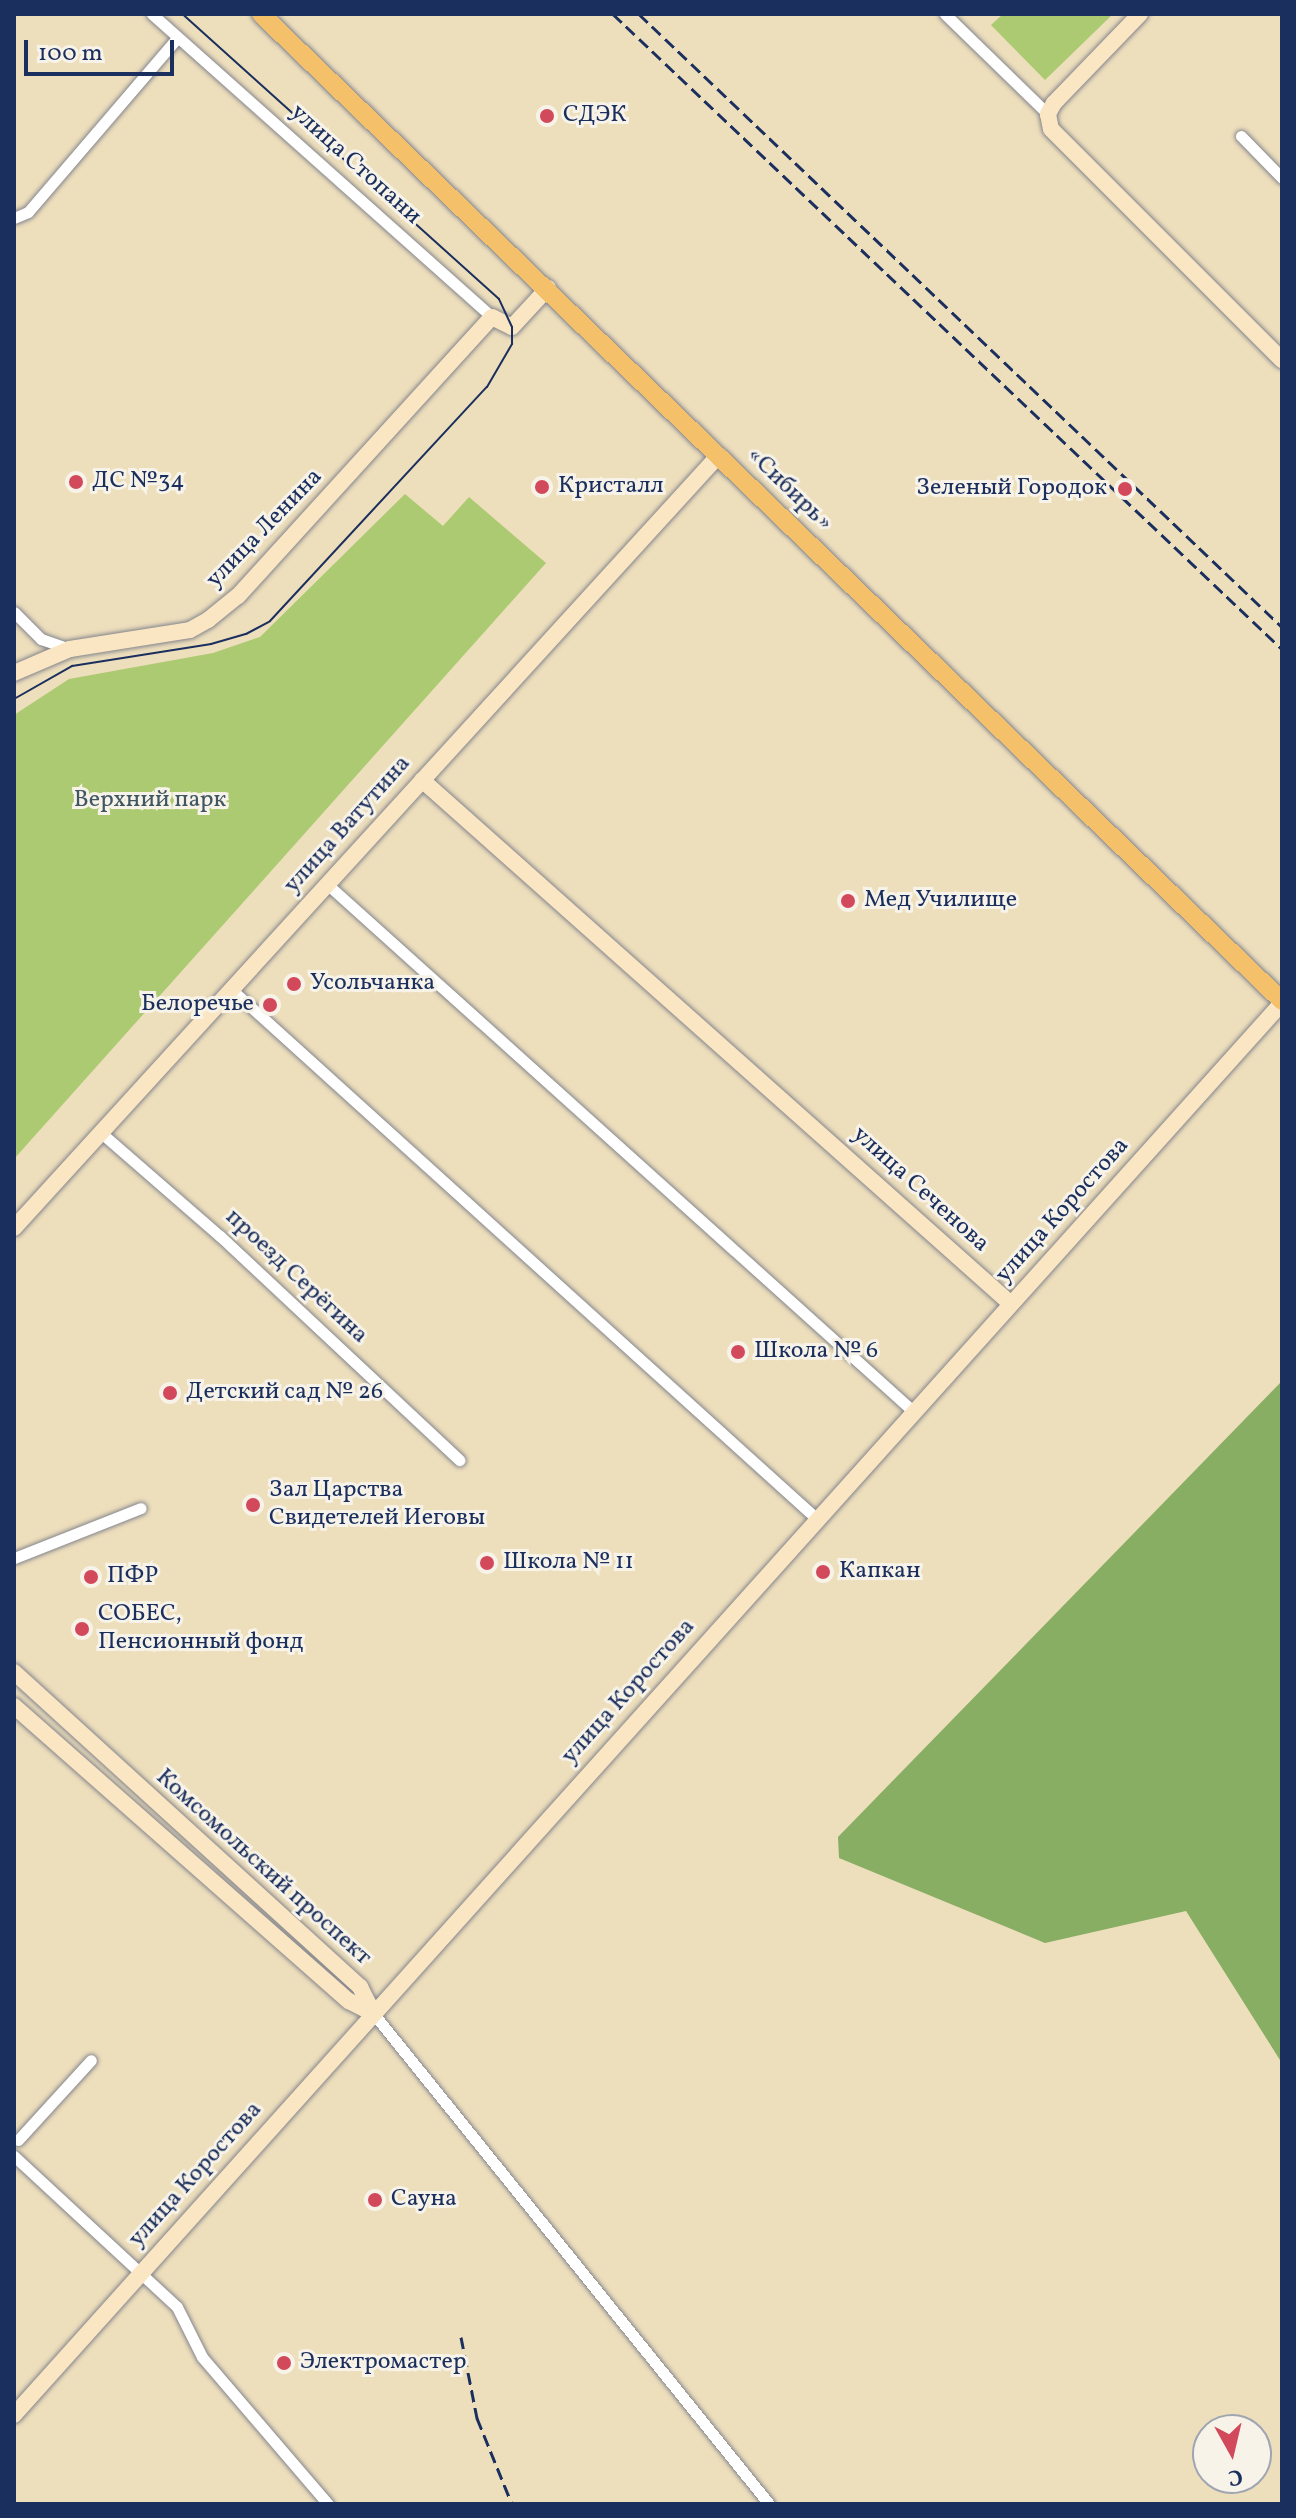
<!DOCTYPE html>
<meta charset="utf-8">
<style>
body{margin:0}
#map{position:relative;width:1296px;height:2518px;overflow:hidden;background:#eddebc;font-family:Vollkorn,serif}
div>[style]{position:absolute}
.green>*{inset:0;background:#abca71}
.forest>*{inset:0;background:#88ae63}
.roads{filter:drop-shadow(0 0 2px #84868d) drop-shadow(0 0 2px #84868d)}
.street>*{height:11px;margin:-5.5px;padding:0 5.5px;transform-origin:5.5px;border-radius:5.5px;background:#fff}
.secondary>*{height:16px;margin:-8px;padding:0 8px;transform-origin:8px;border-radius:8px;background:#fbe6c3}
.primary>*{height:18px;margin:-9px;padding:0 9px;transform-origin:9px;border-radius:9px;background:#f4c16a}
.tram>*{height:2px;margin:-1px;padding:0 1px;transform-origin:1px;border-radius:1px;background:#1b2f5e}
.rail>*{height:3px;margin-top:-1.5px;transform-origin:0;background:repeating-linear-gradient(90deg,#1b2f5e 0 12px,transparent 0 18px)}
.dots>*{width:22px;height:22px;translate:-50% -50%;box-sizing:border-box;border:4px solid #f7f3e8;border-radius:50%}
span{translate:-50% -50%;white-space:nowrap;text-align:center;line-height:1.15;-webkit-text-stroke:6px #f7f3e8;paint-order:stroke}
.poi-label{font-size:24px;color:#1b2f5e}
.left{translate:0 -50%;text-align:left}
.right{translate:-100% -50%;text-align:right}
.street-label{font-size:24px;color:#1b2f5e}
.park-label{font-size:24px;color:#3f5663}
.frame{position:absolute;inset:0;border:16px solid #1b2f5e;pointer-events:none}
.north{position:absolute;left:1192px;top:2414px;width:80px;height:80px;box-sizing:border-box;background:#f7f3e8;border:2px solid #9fa5b1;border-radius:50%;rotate:172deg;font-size:22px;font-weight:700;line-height:32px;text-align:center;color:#1b2f5e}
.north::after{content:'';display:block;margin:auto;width:28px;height:36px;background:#d1495b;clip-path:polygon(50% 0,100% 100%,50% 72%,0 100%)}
.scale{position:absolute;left:24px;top:40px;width:150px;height:36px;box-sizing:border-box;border:4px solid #1b2f5e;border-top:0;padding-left:10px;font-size:24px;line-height:28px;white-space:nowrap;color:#1b2f5e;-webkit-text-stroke:6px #f7f3e8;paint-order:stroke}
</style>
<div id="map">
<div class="green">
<div style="clip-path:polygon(1003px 14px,1113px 14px,1045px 80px,991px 25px)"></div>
<div style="clip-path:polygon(405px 494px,443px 526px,469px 497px,546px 563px,14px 1159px,14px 715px,69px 679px,213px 653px,260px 637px)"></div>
</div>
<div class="forest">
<div style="clip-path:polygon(1282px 1381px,1282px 2060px,1280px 2060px,1186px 1911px,1045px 1943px,839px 1858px,838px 1837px)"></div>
</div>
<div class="roads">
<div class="street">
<div style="left:152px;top:14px;width:455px;rotate:41.7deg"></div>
<div style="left:945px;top:14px;width:144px;rotate:44.2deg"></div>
<div style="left:1241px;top:136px;width:59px;rotate:45.7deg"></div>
<div style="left:14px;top:218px;width:15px;rotate:-23deg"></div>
<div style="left:28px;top:212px;width:230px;rotate:-49.4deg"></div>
<div style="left:14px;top:612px;width:38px;rotate:45deg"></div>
<div style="left:41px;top:639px;width:31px;rotate:19deg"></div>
<div style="left:327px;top:884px;width:790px;rotate:41.97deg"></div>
<div style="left:231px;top:989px;width:790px;rotate:42.13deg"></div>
<div style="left:99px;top:1131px;width:160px;rotate:41deg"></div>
<div style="left:220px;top:1236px;width:328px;rotate:43.1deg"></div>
<div style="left:14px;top:1558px;width:136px;rotate:-21.5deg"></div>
<div style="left:373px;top:2013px;width:631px;rotate:51.11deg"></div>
<div style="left:18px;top:2140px;width:108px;rotate:-47.6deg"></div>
<div style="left:14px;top:2156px;width:222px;rotate:42.8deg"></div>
<div style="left:177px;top:2307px;width:56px;rotate:63.4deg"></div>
<div style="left:202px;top:2357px;width:194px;rotate:49.4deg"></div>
</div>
<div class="secondary">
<div style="left:1140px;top:14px;width:124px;rotate:134deg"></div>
<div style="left:1054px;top:103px;width:13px;rotate:119deg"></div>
<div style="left:1048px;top:114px;width:15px;rotate:79deg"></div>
<div style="left:1051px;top:129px;width:327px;rotate:45deg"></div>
<div style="left:14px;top:673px;width:61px;rotate:-23.2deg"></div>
<div style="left:70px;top:649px;width:121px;rotate:-9deg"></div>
<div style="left:190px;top:630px;width:21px;rotate:-29deg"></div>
<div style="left:208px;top:620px;width:38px;rotate:-39deg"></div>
<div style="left:238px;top:596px;width:377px;rotate:-47.7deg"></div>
<div style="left:492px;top:317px;width:22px;rotate:27deg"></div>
<div style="left:512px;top:327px;width:53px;rotate:-47.3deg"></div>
<div style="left:422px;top:780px;width:788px;rotate:41.66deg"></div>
<div style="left:14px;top:1228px;width:1046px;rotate:-47.63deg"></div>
<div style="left:14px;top:1672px;width:468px;rotate:42.3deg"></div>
<div style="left:360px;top:1987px;width:29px;rotate:63deg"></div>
<div style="left:14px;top:1706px;width:446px;rotate:41.4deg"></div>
<div style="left:349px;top:2001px;width:27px;rotate:27deg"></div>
<div style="left:14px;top:2415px;width:1898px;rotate:-48.08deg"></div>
</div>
<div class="primary">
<div style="left:261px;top:14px;width:1420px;rotate:44.03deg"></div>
</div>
</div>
<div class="tram">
<div style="left:14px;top:699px;width:67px;rotate:-29.6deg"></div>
<div style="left:72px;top:666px;width:141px;rotate:-9deg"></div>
<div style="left:211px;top:644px;width:36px;rotate:-16deg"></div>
<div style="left:246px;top:634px;width:27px;rotate:-28deg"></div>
<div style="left:270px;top:621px;width:319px;rotate:-47.2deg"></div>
<div style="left:487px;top:387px;width:50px;rotate:-59.8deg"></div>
<div style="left:512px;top:344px;width:17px;rotate:-90deg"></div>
<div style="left:512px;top:327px;width:31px;rotate:-115deg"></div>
<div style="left:499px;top:299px;width:426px;rotate:-138deg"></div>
</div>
<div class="rail">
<div style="left:613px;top:14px;width:922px;rotate:43.51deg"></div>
<div style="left:639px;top:14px;width:888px;rotate:43.63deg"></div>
<div style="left:461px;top:2337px;width:83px;rotate:78.8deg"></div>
<div style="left:477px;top:2418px;width:93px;rotate:67.9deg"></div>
</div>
<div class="dots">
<div style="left:547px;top:116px;background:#d1495b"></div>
<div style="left:76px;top:482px;background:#d1495b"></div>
<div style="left:542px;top:487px;background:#d1495b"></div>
<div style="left:1125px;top:489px;background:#d1495b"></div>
<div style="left:848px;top:901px;background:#d1495b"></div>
<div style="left:294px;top:984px;background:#d1495b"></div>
<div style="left:270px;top:1005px;background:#d1495b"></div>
<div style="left:738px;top:1352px;background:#d1495b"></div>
<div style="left:170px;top:1393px;background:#d1495b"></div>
<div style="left:253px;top:1505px;background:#d1495b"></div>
<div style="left:487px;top:1563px;background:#d1495b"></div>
<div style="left:823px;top:1572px;background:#d1495b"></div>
<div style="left:91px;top:1577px;background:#d1495b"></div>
<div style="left:82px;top:1629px;background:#d1495b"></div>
<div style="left:375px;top:2200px;background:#d1495b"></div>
<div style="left:284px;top:2363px;background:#d1495b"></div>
</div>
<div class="poi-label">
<span class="left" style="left:563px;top:116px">СДЭК</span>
<span class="left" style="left:92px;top:482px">ДС №34</span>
<span class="left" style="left:558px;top:487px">Кристалл</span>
<span class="right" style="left:1107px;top:489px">Зеленый Городок</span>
<span class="left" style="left:864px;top:901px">Мед Училище</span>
<span class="left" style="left:310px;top:984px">Усольчанка</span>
<span class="right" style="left:254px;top:1005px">Белоречье</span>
<span class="left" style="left:754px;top:1352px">Школа № 6</span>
<span class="left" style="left:186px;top:1393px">Детский сад № 26</span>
<span class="left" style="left:269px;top:1505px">Зал Царства<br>Свидетелей Иеговы</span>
<span class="left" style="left:503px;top:1563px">Школа № 11</span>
<span class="left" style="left:839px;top:1572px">Капкан</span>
<span class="left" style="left:107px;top:1577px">ПФР</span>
<span class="left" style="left:98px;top:1629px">СОБЕС,<br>Пенсионный фонд</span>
<span class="left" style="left:391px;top:2200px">Сауна</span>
<span class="left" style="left:300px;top:2363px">Электромастер</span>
</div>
<div class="street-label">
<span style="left:355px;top:165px;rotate:42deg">улица Стопани</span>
<span style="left:789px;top:490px;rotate:44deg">«Сибирь»</span>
<span style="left:265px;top:529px;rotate:-46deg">улица Ленина</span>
<span style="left:348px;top:825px;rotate:-48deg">улица Ватутина</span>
<span style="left:920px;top:1190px;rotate:42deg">улица Сеченова</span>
<span style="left:1063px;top:1211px;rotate:-48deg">улица Коростова</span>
<span style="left:296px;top:1277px;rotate:43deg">проезд Серёгина</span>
<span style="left:629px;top:1692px;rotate:-48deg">улица Коростова</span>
<span style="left:263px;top:1868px;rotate:42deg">Комсомольский проспект</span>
<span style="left:196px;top:2175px;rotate:-48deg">улица Коростова</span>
</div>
<div class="park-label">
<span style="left:150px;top:801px">Верхний парк</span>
</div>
<div class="frame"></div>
<div class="north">С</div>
<div class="scale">100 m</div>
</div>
